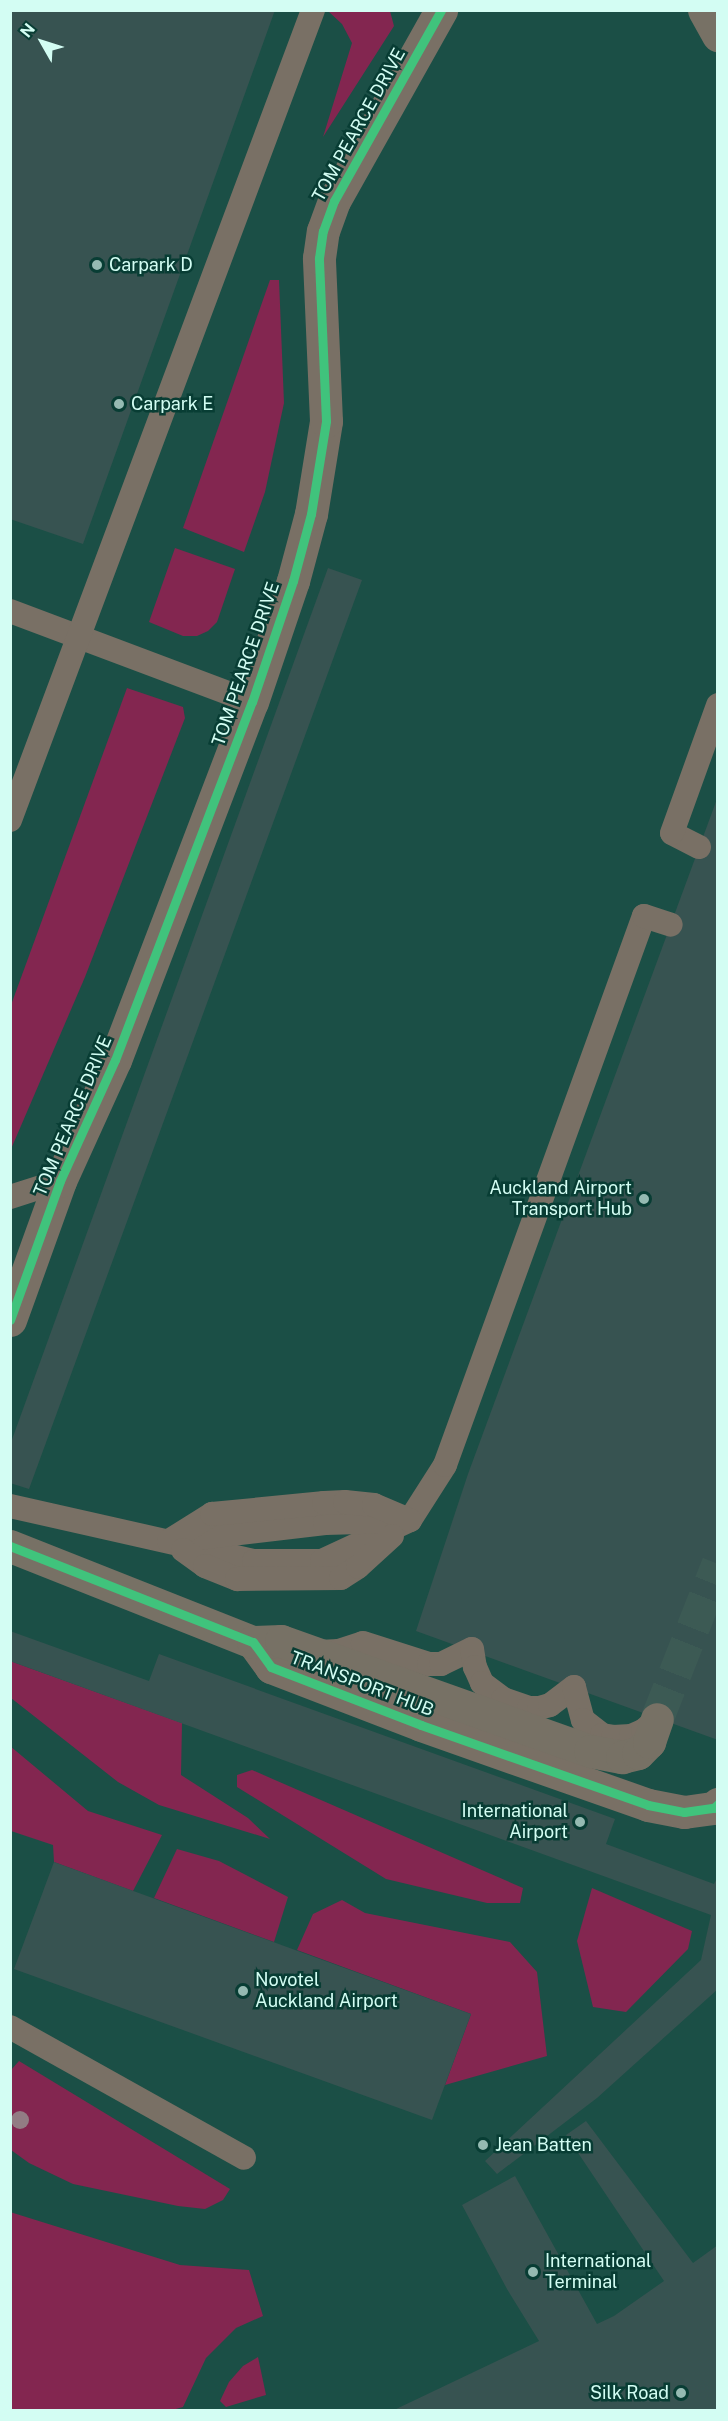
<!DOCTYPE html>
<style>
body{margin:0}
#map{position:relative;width:728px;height:2421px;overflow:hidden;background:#213d38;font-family:"Public Sans",sans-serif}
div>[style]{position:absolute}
.built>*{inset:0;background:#1b4f46}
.green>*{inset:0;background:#832650}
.building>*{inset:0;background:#375351}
.secondary-tunnel>*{height:33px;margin-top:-16.5px;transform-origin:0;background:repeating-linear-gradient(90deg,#3c5a54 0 33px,transparent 0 49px)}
.lane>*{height:24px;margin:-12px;padding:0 12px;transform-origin:12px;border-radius:12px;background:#797065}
.street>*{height:33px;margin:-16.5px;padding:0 16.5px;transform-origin:16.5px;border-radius:16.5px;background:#797065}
.secondary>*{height:33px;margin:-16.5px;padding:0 16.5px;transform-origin:16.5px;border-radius:16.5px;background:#777165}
.cycleway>*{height:9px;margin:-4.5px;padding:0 4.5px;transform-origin:4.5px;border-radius:4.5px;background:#40c37c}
.trees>*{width:18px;height:18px;margin:-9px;border-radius:50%;background:#927c84}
.dots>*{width:16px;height:16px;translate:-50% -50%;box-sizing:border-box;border:3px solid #083d34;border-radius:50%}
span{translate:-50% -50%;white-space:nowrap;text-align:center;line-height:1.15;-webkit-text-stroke:5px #083d34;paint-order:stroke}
.street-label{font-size:18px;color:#d3fdf3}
.poi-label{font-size:18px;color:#d3fdf3}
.left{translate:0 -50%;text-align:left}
.right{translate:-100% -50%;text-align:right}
.frame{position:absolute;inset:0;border:12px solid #d3fdf3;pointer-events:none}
.north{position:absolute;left:12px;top:12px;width:60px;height:60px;-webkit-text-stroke:4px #083d34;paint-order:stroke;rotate:309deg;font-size:16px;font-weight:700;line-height:24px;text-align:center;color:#d3fdf3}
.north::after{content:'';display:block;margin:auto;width:21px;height:27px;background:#d3fdf3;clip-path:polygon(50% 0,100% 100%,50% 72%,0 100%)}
</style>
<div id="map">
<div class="built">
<div style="clip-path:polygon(11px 11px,717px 11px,717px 2410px,11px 2410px)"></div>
</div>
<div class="green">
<div style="clip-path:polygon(328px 11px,390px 11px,394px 26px,323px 137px,352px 43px,342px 24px)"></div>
<div style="clip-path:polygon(270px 280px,279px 280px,284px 403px,265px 492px,244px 552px,183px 528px)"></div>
<div style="clip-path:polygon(175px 548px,235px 569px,217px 622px,208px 631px,197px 636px,183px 636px,149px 622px)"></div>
<div style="clip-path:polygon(127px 688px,183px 707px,185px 718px,85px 977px,11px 1149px,11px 1005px)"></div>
<div style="clip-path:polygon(10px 1661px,182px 1723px,181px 1775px,248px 1818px,270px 1839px,159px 1805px,118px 1782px,11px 1698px)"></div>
<div style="clip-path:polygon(10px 1746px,88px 1811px,162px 1835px,133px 1891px,54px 1862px,53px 1845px,11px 1831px)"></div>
<div style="clip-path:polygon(252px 1770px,523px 1888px,520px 1903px,487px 1903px,386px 1879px,237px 1787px,237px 1775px)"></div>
<div style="clip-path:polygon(177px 1849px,219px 1861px,288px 1897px,274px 1942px,154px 1898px)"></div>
<div style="clip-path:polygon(592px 1888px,692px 1931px,688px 1949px,626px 2012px,593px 2007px,577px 1941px)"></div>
<div style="clip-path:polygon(342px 1900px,365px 1913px,510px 1942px,537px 1972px,547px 2056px,445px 2085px,471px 2014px,297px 1950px,313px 1914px)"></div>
<div style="clip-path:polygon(19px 2061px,230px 2189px,223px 2200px,205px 2209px,178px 2206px,73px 2184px,29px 2163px,11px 2150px,11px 2070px)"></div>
<div style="clip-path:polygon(10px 2212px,180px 2265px,249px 2270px,263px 2316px,236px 2328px,206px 2358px,183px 2407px,172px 2410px,11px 2410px)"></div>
<div style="clip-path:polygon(258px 2357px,266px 2395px,226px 2407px,220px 2401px,229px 2382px,243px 2366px)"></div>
</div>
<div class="building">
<div style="clip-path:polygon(10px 10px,275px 10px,83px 544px,10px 519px)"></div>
<div style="clip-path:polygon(328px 568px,362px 580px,29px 1489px,10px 1483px,10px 1445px)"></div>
<div style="clip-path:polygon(717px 799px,718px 799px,718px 1740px,416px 1631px,468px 1474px)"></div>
<div style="clip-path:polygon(10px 1631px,149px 1681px,159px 1654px,615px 1819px,606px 1844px,714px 1884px,718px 1876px,718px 1989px,597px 2098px,497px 2174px,485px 2161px,701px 1960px,711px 1915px,10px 1661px)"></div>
<div style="clip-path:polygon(54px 1862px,471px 2014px,432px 2120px,14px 1969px)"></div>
<div style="clip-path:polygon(586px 2121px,693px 2263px,718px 2245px,718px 2410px,394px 2410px,539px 2341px,507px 2289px,462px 2205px,515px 2176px,597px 2324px,614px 2316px,664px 2281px,566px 2135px)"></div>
</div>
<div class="secondary-tunnel">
<div style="left:657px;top:1719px;width:167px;rotate:-68.5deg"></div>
</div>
<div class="lane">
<div style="left:10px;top:611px;width:259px;rotate:20.6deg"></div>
<div style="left:10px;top:820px;width:865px;rotate:-69.49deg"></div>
<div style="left:699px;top:847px;width:30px;rotate:-153deg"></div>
<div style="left:672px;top:833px;width:136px;rotate:-70.2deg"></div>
<div style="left:10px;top:1197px;width:52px;rotate:-17.7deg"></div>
<div style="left:10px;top:1506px;width:250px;rotate:12.7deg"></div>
<div style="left:254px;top:1561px;width:68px"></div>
<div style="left:322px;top:1561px;width:97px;rotate:-25deg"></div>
<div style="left:410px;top:1520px;width:65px;rotate:-57.5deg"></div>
<div style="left:445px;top:1465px;width:584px;rotate:-70.08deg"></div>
<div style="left:644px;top:916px;width:28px;rotate:18deg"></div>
<div style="left:189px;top:1539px;width:137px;rotate:-6.7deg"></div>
<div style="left:325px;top:1523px;width:73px;rotate:-1.6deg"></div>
<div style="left:169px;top:1541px;width:51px;rotate:-32.1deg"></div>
<div style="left:212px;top:1514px;width:113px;rotate:-5.6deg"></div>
<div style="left:324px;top:1503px;width:21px;rotate:-3deg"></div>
<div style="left:345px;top:1502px;width:29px;rotate:6deg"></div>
<div style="left:374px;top:1505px;width:39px;rotate:23deg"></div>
<div style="left:183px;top:1550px;width:27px;rotate:36deg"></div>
<div style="left:205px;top:1566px;width:35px;rotate:22deg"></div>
<div style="left:237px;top:1579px;width:104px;rotate:-0.6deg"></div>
<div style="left:341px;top:1578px;width:20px;rotate:-33deg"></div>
<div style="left:358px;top:1567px;width:46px;rotate:-42.4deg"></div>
<div style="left:318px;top:1652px;width:21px;rotate:-3deg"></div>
<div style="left:339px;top:1651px;width:25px;rotate:-18deg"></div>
<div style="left:363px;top:1643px;width:69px;rotate:17.7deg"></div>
<div style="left:429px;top:1664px;width:12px"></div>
<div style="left:441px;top:1664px;width:34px;rotate:-26deg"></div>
<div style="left:472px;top:1649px;width:18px;rotate:81deg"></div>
<div style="left:475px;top:1667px;width:17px;rotate:66deg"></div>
<div style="left:482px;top:1683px;width:26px;rotate:37deg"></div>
<div style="left:503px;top:1699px;width:28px;rotate:19deg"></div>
<div style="left:529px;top:1708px;width:10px"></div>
<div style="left:539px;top:1708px;width:11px;rotate:-15deg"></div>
<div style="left:550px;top:1705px;width:30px;rotate:-37deg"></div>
<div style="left:574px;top:1687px;width:34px;rotate:75deg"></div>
<div style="left:583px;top:1720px;width:24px;rotate:38deg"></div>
<div style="left:602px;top:1735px;width:11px;rotate:10deg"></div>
<div style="left:613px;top:1737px;width:18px;rotate:-3deg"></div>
<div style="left:631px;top:1736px;width:13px;rotate:-23deg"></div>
<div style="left:643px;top:1731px;width:18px;rotate:-41deg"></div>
<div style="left:10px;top:2027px;width:268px;rotate:29.2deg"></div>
</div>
<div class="street">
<div style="left:10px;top:1320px;width:148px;rotate:-70.2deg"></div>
<div style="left:60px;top:1181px;width:133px;rotate:-65.6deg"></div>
<div style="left:115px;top:1060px;width:383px;rotate:-69.1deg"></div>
<div style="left:252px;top:702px;width:128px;rotate:-71.3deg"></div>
<div style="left:293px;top:581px;width:69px;rotate:-75deg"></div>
<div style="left:311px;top:514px;width:94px;rotate:-80.8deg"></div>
<div style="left:326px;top:421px;width:163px;rotate:-92.5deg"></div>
<div style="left:319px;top:258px;width:27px;rotate:-82deg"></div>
<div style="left:323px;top:231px;width:32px;rotate:-70deg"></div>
<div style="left:334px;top:201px;width:219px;rotate:-60.7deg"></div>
<div style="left:253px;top:1642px;width:31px;rotate:54deg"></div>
<div style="left:271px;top:1667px;width:161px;rotate:21.1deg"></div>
<div style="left:421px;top:1725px;width:241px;rotate:19.4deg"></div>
<div style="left:648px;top:1805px;width:37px;rotate:11deg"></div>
<div style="left:684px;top:1812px;width:30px;rotate:-8deg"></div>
<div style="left:714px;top:1808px;width:6px;rotate:-45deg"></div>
</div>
<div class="secondary">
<div style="left:704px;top:10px;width:29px;rotate:61deg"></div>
<div style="left:10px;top:1546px;width:261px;rotate:21.6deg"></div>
<div style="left:253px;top:1642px;width:28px;rotate:-2deg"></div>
<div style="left:281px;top:1641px;width:328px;rotate:19.6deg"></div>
<div style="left:590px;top:1751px;width:33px;rotate:11deg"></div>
<div style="left:622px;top:1757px;width:16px;rotate:-14deg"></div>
<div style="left:638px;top:1753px;width:16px;rotate:-45deg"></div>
<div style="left:649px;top:1742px;width:24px;rotate:-71deg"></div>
</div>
<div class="cycleway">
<div style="left:10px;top:1320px;width:148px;rotate:-70.2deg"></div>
<div style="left:60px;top:1181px;width:133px;rotate:-65.6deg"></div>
<div style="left:115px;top:1060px;width:383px;rotate:-69.1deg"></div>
<div style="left:252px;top:702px;width:128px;rotate:-71.3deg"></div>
<div style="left:293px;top:581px;width:69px;rotate:-75deg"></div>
<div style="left:311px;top:514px;width:94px;rotate:-80.8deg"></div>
<div style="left:326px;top:421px;width:163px;rotate:-92.5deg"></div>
<div style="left:319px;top:258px;width:27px;rotate:-82deg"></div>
<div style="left:323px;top:231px;width:32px;rotate:-70deg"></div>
<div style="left:334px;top:201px;width:219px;rotate:-60.7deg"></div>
<div style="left:10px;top:1546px;width:261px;rotate:21.6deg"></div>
<div style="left:253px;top:1642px;width:31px;rotate:54deg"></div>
<div style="left:271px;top:1667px;width:161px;rotate:21.1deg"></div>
<div style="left:421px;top:1725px;width:241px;rotate:19.4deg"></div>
<div style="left:648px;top:1805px;width:37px;rotate:11deg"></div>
<div style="left:684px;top:1812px;width:30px;rotate:-8deg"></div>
<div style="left:714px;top:1808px;width:6px;rotate:-45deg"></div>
</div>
<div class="trees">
<div style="left:20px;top:2120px"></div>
</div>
<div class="dots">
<div style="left:97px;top:265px;background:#95bab2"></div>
<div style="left:119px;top:404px;background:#95bab2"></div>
<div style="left:644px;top:1199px;background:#95bab2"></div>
<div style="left:580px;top:1822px;background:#95bab2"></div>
<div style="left:243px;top:1991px;background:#95bab2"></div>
<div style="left:483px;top:2145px;background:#95bab2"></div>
<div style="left:533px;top:2272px;background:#95bab2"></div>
<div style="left:681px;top:2393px;background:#95bab2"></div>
</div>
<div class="street-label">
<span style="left:359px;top:125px;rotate:-61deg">TOM PEARCE DRIVE</span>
<span style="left:246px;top:664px;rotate:-71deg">TOM PEARCE DRIVE</span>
<span style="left:73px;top:1116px;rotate:-67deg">TOM PEARCE DRIVE</span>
<span style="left:362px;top:1684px;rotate:21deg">TRANSPORT HUB</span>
</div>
<div class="poi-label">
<span class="left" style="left:109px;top:265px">Carpark D</span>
<span class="left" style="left:131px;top:404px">Carpark E</span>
<span class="right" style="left:632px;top:1199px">Auckland Airport<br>Transport Hub</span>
<span class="right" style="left:568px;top:1822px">International<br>Airport</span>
<span class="left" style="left:255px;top:1991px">Novotel<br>Auckland Airport</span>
<span class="left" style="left:495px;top:2145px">Jean Batten</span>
<span class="left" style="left:545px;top:2272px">International<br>Terminal</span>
<span class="right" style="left:669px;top:2393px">Silk Road</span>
</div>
<div class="frame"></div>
<div class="north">N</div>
</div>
